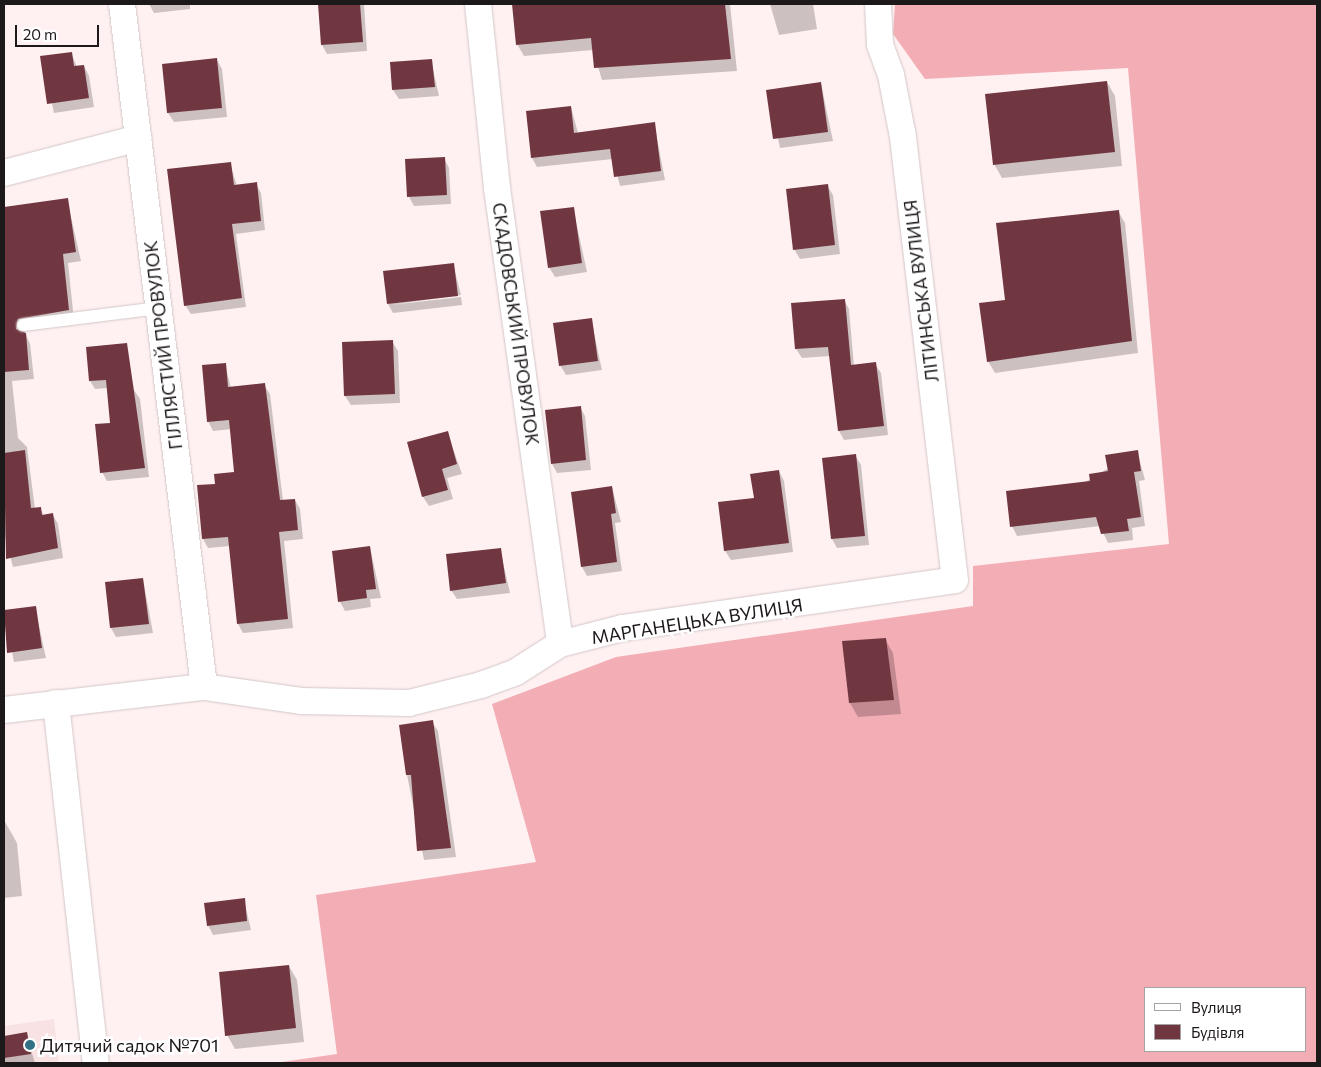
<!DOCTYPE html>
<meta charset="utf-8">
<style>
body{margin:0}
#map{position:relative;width:1321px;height:1067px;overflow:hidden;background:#fff1f2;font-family:Commissioner,sans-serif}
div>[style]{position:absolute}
.built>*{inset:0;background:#f9e2e4}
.forest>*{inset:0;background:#f3adb5}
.shadow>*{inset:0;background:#0003}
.building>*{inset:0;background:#713740}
.roads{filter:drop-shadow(0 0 1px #d3c6c7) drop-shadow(0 0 1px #d3c6c7)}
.lane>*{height:12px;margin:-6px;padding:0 6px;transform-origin:6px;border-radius:6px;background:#fff}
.street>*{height:26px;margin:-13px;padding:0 13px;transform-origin:13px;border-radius:13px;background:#fff}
.dots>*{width:14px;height:14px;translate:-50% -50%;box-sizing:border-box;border:2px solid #fff;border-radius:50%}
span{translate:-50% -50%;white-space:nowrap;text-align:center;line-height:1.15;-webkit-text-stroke:5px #fff;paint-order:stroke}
.street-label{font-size:18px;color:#1d1819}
.poi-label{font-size:18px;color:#1d1819}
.left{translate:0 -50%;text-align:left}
.frame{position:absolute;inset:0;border:5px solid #1d1819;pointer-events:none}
.legend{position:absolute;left:1144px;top:987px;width:162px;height:65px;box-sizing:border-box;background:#fff;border:1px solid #a5a3a3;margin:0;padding:6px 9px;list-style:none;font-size:15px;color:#1d1819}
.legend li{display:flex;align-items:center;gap:10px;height:25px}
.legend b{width:25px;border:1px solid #a5a3a3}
.scale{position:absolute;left:15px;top:25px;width:84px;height:22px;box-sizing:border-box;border:2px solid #1d1819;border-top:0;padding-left:6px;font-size:15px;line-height:18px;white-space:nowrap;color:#1d1819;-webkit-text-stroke:4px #fff;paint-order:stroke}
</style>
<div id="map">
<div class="built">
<div style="clip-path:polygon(54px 1019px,59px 1063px,4px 1063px,4px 1026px)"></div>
</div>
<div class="forest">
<div style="clip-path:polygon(evenodd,895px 4px,1317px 4px,1317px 1063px,275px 1063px,337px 1054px,316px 895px,536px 862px,492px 704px,616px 657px,973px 606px,973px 566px,1169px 544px,1128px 68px,925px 79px,893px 34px,895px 4px,1145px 988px,1305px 988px,1305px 1051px,1145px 1051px,1145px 988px)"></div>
</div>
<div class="shadow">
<div style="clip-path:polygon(149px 4px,190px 4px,190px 9px,154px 13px)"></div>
<div style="clip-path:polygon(319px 4px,364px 4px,367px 51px,327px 54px,322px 45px)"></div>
<div style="clip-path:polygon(513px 4px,730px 4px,737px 71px,602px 80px,593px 50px,524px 56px,517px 44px)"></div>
<div style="clip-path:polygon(770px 4px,813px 4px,817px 29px,779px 35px)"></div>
<div style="clip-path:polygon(71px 53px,77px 67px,84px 66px,89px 76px,94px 107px,54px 113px,42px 57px)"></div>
<div style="clip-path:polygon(217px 60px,222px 69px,227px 117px,174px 122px,168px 113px,163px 65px)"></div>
<div style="clip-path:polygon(431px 60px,439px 96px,399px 99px,393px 90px)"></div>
<div style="clip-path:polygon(1107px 82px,1115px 96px,1122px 166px,1002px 178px,994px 164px)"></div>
<div style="clip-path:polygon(821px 84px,833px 141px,780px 148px,768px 91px)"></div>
<div style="clip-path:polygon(571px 107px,578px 133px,654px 123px,665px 180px,620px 186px,613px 159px,537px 167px,532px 158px)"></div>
<div style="clip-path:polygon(444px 158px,449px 168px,451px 204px,414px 206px,409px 197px,406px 160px)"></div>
<div style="clip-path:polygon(230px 163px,237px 186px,256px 184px,261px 193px,265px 230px,236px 234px,246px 307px,191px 314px,185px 305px)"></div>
<div style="clip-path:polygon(827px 185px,833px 195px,840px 254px,800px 259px,794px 249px)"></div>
<div style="clip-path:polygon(67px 199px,81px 261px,68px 263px,74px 320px,23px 328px,30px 344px,34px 379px,12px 381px,18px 438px,27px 447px,35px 509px,40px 508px,44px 516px,53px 515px,58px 524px,63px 558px,13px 567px,4px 533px,4px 250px,29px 247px)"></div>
<div style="clip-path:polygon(573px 208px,587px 272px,555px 277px,549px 267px)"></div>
<div style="clip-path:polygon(1118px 211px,1125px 223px,1138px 353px,995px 373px,988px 361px,1006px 301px)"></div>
<div style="clip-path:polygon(453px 264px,461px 295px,390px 305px,461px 297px,462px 305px,393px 313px,388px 304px)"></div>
<div style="clip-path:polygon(844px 300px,849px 309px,854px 366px,875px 364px,881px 373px,888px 435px,844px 440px,839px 431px,830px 356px,802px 358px,796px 349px)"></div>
<div style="clip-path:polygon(591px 319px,602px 370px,566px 375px,560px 365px)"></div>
<div style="clip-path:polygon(392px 341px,398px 351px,400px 403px,351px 405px,345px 396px)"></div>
<div style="clip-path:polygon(126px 345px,134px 390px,140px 399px,149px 477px,107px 481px,102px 472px,112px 424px,108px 388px,95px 389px,90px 381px)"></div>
<div style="clip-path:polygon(225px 364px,231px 388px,264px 385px,270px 394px,283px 501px,295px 500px,300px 509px,303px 539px,284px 541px,293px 628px,243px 633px,238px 624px,230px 546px,208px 548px,203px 539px,198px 487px,216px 485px,236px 473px,232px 429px,213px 431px,208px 421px)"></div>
<div style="clip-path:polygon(580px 407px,585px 416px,591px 470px,557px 473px,552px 464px)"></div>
<div style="clip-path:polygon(447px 432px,462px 474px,447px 478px,453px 499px,429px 506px,423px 497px)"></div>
<div style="clip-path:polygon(1137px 451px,1145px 480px,1139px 481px,1145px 526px,1132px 528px,1133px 540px,1108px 543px,1100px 526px,1017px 536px,1012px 526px)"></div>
<div style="clip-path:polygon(855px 455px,861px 465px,869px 545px,837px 548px,832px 539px)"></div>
<div style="clip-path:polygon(779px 471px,784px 481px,793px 552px,731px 560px,725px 551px,755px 499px)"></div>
<div style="clip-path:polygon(612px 487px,621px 522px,615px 523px,622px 571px,587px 576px,582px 567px,572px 494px)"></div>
<div style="clip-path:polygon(370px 547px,381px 598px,370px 599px,371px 607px,345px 611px,340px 602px)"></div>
<div style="clip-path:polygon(500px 549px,510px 593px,457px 599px,451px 590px)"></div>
<div style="clip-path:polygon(143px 579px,153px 633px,116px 637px,111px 628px)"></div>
<div style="clip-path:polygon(35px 607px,46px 658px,14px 662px,4px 611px)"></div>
<div style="clip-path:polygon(885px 639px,893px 653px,901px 714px,858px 717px,850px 703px)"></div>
<div style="clip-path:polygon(432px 722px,438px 731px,456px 857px,424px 860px,407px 775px)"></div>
<div style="clip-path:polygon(4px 820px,17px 843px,22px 896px,4px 898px)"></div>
<div style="clip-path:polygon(244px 900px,251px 930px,213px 935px,208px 925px)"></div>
<div style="clip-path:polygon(289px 966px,297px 980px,304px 1042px,235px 1049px,227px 1035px)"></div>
<div style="clip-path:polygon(26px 1033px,35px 1063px,4px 1063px,4px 1037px)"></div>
</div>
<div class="building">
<div style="clip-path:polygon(318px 4px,360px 4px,363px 42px,321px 45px)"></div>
<div style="clip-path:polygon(512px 4px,725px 4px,731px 59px,594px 68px,591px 38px,516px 45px)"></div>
<div style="clip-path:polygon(72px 52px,74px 66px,84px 65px,89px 98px,47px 104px,40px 56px)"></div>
<div style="clip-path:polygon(217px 58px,222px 108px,167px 113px,162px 64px)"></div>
<div style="clip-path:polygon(432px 59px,435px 87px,392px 90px,390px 62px)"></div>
<div style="clip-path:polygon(1107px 81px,1115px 152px,993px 165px,985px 94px)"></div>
<div style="clip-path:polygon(821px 82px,828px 132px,773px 139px,766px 90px)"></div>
<div style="clip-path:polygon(571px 106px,574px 133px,655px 122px,661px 171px,614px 177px,610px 149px,531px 158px,526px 111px)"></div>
<div style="clip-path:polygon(445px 157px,447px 195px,407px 197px,405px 159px)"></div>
<div style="clip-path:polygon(231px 162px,234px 185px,257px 182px,261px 221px,232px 224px,242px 298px,184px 306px,167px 169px)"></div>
<div style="clip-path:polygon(828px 184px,835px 245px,793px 250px,786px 189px)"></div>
<div style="clip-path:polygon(68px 198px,76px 252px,63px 254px,69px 310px,18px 319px,16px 329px,26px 333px,29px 370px,4px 372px,4px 207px)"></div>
<div style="clip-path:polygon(574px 207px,582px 263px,548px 268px,540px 211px)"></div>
<div style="clip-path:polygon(1119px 210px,1132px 341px,987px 362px,979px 303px,1005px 300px,996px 223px)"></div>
<div style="clip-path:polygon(454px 263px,458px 296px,387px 304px,383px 271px)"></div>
<div style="clip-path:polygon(845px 299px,851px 365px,876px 362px,884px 426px,838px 431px,828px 347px,795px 349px,791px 303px)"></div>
<div style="clip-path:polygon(592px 318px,598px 361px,559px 366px,553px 323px)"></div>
<div style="clip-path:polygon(393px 340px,395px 394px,344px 396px,342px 342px)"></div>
<div style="clip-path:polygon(127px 343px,145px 468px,100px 473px,95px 424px,110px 423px,106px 380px,89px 381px,86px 347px)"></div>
<div style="clip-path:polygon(226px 363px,228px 387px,265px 383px,280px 500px,295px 499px,298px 530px,279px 532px,288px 619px,237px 624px,228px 537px,202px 539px,197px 485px,215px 484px,214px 474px,234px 472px,229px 420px,207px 422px,202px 365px)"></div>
<div style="clip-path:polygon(581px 406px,586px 460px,551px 464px,545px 410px)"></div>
<div style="clip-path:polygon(448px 431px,457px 464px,442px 469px,448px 490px,422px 497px,407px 442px)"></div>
<div style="clip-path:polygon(25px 450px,31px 508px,41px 507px,42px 515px,53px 513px,58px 548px,6px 559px,4px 453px)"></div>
<div style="clip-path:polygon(1138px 450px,1141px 471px,1134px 472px,1141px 517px,1127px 519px,1129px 531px,1101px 534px,1096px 517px,1010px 527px,1006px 491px,1090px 481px,1089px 474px,1108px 471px,1105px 455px)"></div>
<div style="clip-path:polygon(856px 454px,865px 536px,831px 539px,822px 458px)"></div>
<div style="clip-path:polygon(779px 470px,789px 543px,724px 551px,718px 502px,754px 498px,750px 474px)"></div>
<div style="clip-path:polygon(612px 486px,616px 513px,611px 514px,617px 562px,581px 567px,571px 492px)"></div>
<div style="clip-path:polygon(370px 546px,376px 589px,366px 590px,367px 598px,338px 602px,332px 551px)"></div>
<div style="clip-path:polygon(501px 548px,506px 583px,450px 591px,446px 554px)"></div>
<div style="clip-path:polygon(143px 578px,149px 624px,110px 628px,105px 582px)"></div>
<div style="clip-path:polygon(36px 606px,42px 648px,7px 653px,4px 610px)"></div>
<div style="clip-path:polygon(886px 638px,894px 700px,849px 703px,842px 641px)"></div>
<div style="clip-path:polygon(433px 720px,451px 848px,417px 851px,411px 775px,406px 775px,399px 725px)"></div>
<div style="clip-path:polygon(245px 898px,247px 921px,207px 926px,204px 903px)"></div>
<div style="clip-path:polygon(289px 965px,296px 1028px,225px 1036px,219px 972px)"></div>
<div style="clip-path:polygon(27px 1032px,31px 1054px,4px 1058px,4px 1036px)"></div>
</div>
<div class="roads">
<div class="lane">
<div style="left:23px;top:325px;width:137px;rotate:-7.1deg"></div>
</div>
<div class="street">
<div style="left:122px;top:4px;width:688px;rotate:83.15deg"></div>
<div style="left:478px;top:4px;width:185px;rotate:84.1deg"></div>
<div style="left:497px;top:188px;width:460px;rotate:82.1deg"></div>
<div style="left:4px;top:173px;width:139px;rotate:-14.5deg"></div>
<div style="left:56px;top:703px;width:362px;rotate:83.7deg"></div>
<div style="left:4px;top:710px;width:201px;rotate:-6.6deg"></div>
<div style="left:204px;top:687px;width:98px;rotate:8.2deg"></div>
<div style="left:301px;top:701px;width:108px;rotate:1.1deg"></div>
<div style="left:409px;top:703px;width:74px;rotate:-14deg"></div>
<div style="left:481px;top:685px;width:37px;rotate:-20deg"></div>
<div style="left:516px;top:672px;width:52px;rotate:-32.5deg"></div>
<div style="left:560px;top:644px;width:65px;rotate:-14.3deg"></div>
<div style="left:623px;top:628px;width:335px;rotate:-8.2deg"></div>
<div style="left:955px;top:580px;width:451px;rotate:-96.7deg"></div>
<div style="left:902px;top:132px;width:58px;rotate:-100.9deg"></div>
<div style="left:891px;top:75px;width:33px;rotate:-110deg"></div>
<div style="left:880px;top:44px;width:40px;rotate:-92.9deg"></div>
</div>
</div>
<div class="dots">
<div style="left:30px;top:1045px;background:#317085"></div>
</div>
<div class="street-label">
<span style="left:921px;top:291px;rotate:-97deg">ЛІТИНСЬКА ВУЛИЦЯ</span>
<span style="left:516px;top:324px;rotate:82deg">СКАДОВСЬКИЙ ПРОВУЛОК</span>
<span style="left:163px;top:345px;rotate:-97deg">ГІЛЛЯСТИЙ ПРОВУЛОК</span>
<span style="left:697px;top:621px;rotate:-9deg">МАРГАНЕЦЬКА ВУЛИЦЯ</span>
</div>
<div class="poi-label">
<span class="left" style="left:40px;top:1045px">Дитячий садок №701</span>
</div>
<div class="frame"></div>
<ul class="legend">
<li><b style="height:6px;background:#fff"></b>Вулиця</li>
<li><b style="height:14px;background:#713740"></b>Будівля</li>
</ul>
<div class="scale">20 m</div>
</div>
